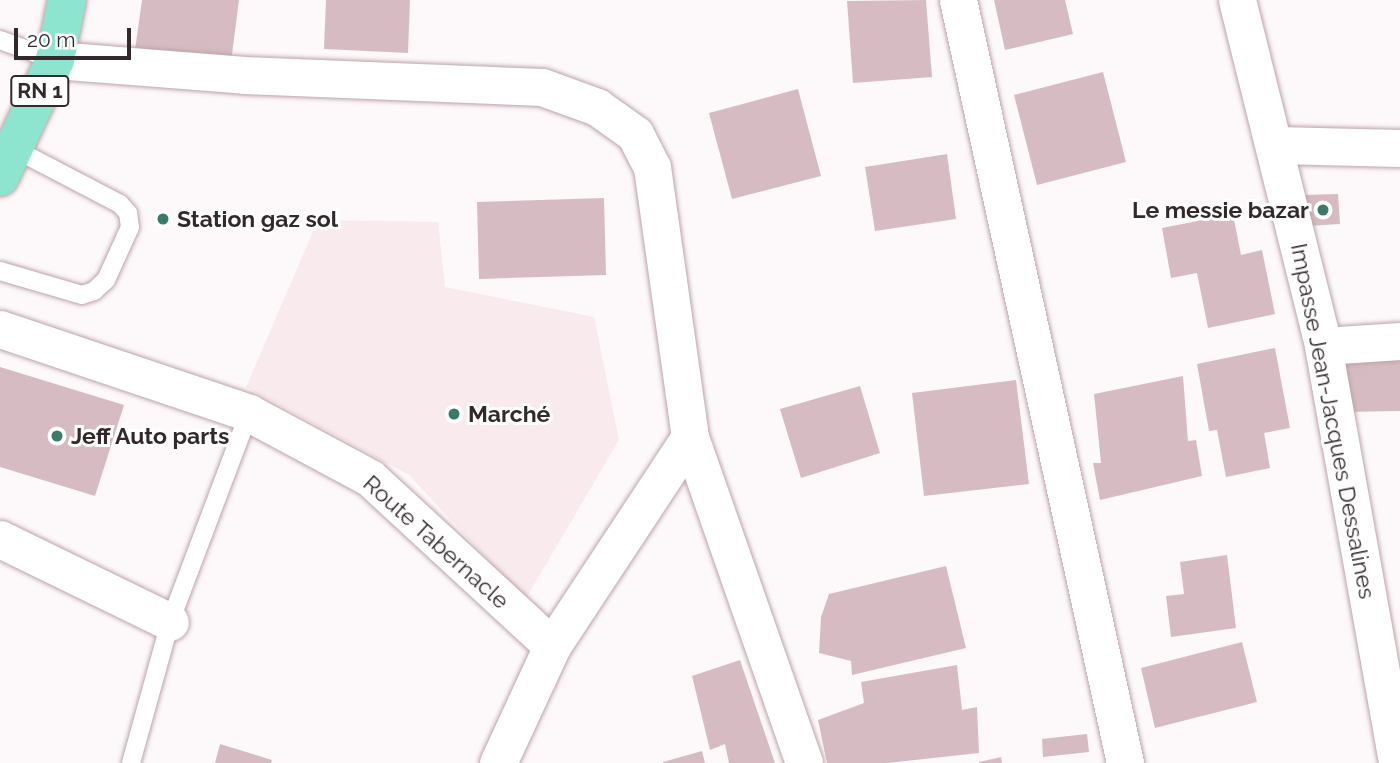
<!DOCTYPE html>
<meta charset="utf-8">
<style>
body{margin:0}
#map{position:relative;width:1400px;height:763px;overflow:hidden;background:#fdf8f9;font-family:Raleway,sans-serif}
div>[style]{position:absolute}
.built>*{inset:0;background:#f9eaee}
.building>*{inset:0;background:#d6bcc2}
.roads{filter:drop-shadow(0 0 2px #bda3a9) drop-shadow(0 0 2px #bda3a9)}
.lane>*{height:18px;margin:-9px;padding:0 9px;transform-origin:9px;border-radius:9px;background:#fff}
.street>*{height:37px;margin:-18.5px;padding:0 18.5px;transform-origin:18.5px;border-radius:18.5px;background:#fff}
.primary>*{height:38px;margin:-19px;padding:0 19px;transform-origin:19px;border-radius:19px;background:#8de4cf}
.dots>*{width:19px;height:19px;translate:-50% -50%;box-sizing:border-box;border:4px solid #fff;border-radius:50%}
span{translate:-50% -50%;white-space:nowrap;text-align:center;line-height:1.15;-webkit-text-stroke:6px #fff;paint-order:stroke}
.shield-label span{padding:2px 5px;background:#fff;border:2px solid;border-radius:5px;-webkit-text-stroke-width:0}
.shield-label{font-size:21px;color:#33292b;font-weight:700}
.poi-label{font-size:23px;color:#33292b;font-weight:700}
.right{translate:-100% -50%;text-align:right}
.left{translate:0 -50%;text-align:left}
.street-label{font-size:23px;color:#33292b}
.scale{position:absolute;left:14px;top:28px;width:117px;height:32px;box-sizing:border-box;border:4px solid #33292b;border-top:0;padding-left:9px;font-size:21px;line-height:24px;white-space:nowrap;color:#33292b;-webkit-text-stroke:5px #fff;paint-order:stroke}
</style>
<div id="map">
<div class="built">
<div style="clip-path:polygon(318px 220px,438px 222px,445px 287px,594px 317px,619px 440px,525px 600px,409px 475px,246px 387px)"></div>
</div>
<div class="building">
<div style="clip-path:polygon(142px 0,239px 0,231px 62px,135px 50px)"></div>
<div style="clip-path:polygon(326px 0,410px 0,408px 53px,324px 49px)"></div>
<div style="clip-path:polygon(926px 0,932px 77px,853px 83px,847px 1px)"></div>
<div style="clip-path:polygon(994px 0,1065px 0,1073px 34px,1005px 50px)"></div>
<div style="clip-path:polygon(1103px 72px,1126px 162px,1037px 185px,1014px 95px)"></div>
<div style="clip-path:polygon(798px 89px,821px 176px,732px 199px,709px 113px)"></div>
<div style="clip-path:polygon(947px 154px,956px 219px,875px 231px,865px 167px)"></div>
<div style="clip-path:polygon(1338px 194px,1340px 224px,1308px 226px,1305px 195px)"></div>
<div style="clip-path:polygon(604px 198px,606px 275px,479px 279px,477px 202px)"></div>
<div style="clip-path:polygon(1233px 214px,1241px 255px,1262px 250px,1275px 314px,1208px 328px,1197px 273px,1171px 278px,1162px 228px)"></div>
<div style="clip-path:polygon(1275px 348px,1290px 428px,1264px 433px,1270px 468px,1226px 477px,1217px 430px,1209px 431px,1197px 364px)"></div>
<div style="clip-path:polygon(1400px 359px,1400px 411px,1344px 412px,1343px 361px)"></div>
<div style="clip-path:polygon(0 367px,124px 405px,95px 496px,0 467px)"></div>
<div style="clip-path:polygon(1183px 376px,1188px 441px,1196px 440px,1202px 476px,1100px 500px,1093px 463px,1101px 463px,1094px 394px)"></div>
<div style="clip-path:polygon(1016px 380px,1029px 484px,924px 496px,912px 393px)"></div>
<div style="clip-path:polygon(860px 386px,880px 453px,801px 478px,780px 409px)"></div>
<div style="clip-path:polygon(1227px 555px,1236px 628px,1171px 637px,1166px 596px,1184px 594px,1180px 562px)"></div>
<div style="clip-path:polygon(946px 566px,966px 648px,852px 675px,851px 661px,819px 653px,821px 617px,829px 594px)"></div>
<div style="clip-path:polygon(1242px 642px,1257px 702px,1155px 728px,1141px 668px)"></div>
<div style="clip-path:polygon(740px 660px,775px 763px,729px 763px,725px 744px,710px 750px,692px 676px)"></div>
<div style="clip-path:polygon(957px 665px,962px 710px,977px 707px,979px 753px,887px 763px,827px 763px,818px 720px,864px 703px,861px 682px)"></div>
<div style="clip-path:polygon(1087px 734px,1089px 752px,1043px 757px,1042px 739px)"></div>
<div style="clip-path:polygon(220px 744px,272px 760px,271px 763px,215px 763px)"></div>
<div style="clip-path:polygon(702px 751px,705px 763px,663px 763px,663px 762px)"></div>
<div style="clip-path:polygon(1001px 757px,1002px 763px,979px 763px,979px 762px)"></div>
</div>
<div class="roads">
<div class="lane">
<div style="left:0;top:40px;width:59px;rotate:20deg"></div>
<div style="left:0;top:271px;width:85px;rotate:16.3deg"></div>
<div style="left:82px;top:295px;width:13px;rotate:-18deg"></div>
<div style="left:94px;top:291px;width:16px;rotate:-43deg"></div>
<div style="left:106px;top:280px;width:58px;rotate:-65.6deg"></div>
<div style="left:130px;top:227px;width:14px;rotate:-98deg"></div>
<div style="left:128px;top:213px;width:12px;rotate:-132deg"></div>
<div style="left:120px;top:204px;width:121px;rotate:-152.4deg"></div>
<div style="left:131px;top:763px;width:146px;rotate:-74.5deg"></div>
<div style="left:170px;top:622px;width:223px;rotate:-69.3deg"></div>
</div>
<div class="street">
<div style="left:958px;top:0;width:781px;rotate:77.65deg"></div>
<div style="left:1237px;top:0;width:357px;rotate:76deg"></div>
<div style="left:1323px;top:346px;width:424px;rotate:79.9deg"></div>
<div style="left:55px;top:60px;width:190px;rotate:4.5deg"></div>
<div style="left:244px;top:75px;width:298px;rotate:2.3deg"></div>
<div style="left:542px;top:87px;width:59px;rotate:20deg"></div>
<div style="left:597px;top:107px;width:47px;rotate:35.4deg"></div>
<div style="left:635px;top:134px;width:37px;rotate:63deg"></div>
<div style="left:652px;top:167px;width:273px;rotate:82deg"></div>
<div style="left:690px;top:437px;width:345px;rotate:70.7deg"></div>
<div style="left:1276px;top:145px;width:124px;rotate:1.4deg"></div>
<div style="left:0;top:329px;width:263px;rotate:18.6deg"></div>
<div style="left:249px;top:413px;width:137px;rotate:28.2deg"></div>
<div style="left:370px;top:478px;width:248px;rotate:42.7deg"></div>
<div style="left:1323px;top:346px;width:77px;rotate:-3.7deg"></div>
<div style="left:0;top:539px;width:189px;rotate:26deg"></div>
<div style="left:498px;top:763px;width:129px;rotate:-65.2deg"></div>
<div style="left:552px;top:646px;width:250px;rotate:-56.6deg"></div>
</div>
<div class="primary">
<div style="left:0;top:177px;width:129px;rotate:-64.8deg"></div>
<div style="left:55px;top:60px;width:61px;rotate:-78.7deg"></div>
</div>
</div>
<div class="dots">
<div style="left:1323px;top:210px;background:#3a7a69"></div>
<div style="left:163px;top:219px;background:#3a7a69"></div>
<div style="left:454px;top:414px;background:#3a7a69"></div>
<div style="left:57px;top:436px;background:#3a7a69"></div>
</div>
<div class="shield-label">
<span style="left:40px;top:91px">RN 1</span>
</div>
<div class="poi-label">
<span class="right" style="left:1309px;top:210px">Le messie bazar</span>
<span class="left" style="left:177px;top:219px">Station gaz sol</span>
<span class="left" style="left:468px;top:414px">Marché</span>
<span class="left" style="left:71px;top:436px">Jeff Auto parts</span>
</div>
<div class="street-label">
<span style="left:1333px;top:421px;rotate:79deg">Impasse Jean-Jacques Dessalines</span>
<span style="left:436px;top:542px;rotate:42deg">Route Tabernacle</span>
</div>
<div class="scale">20 m</div>
</div>
